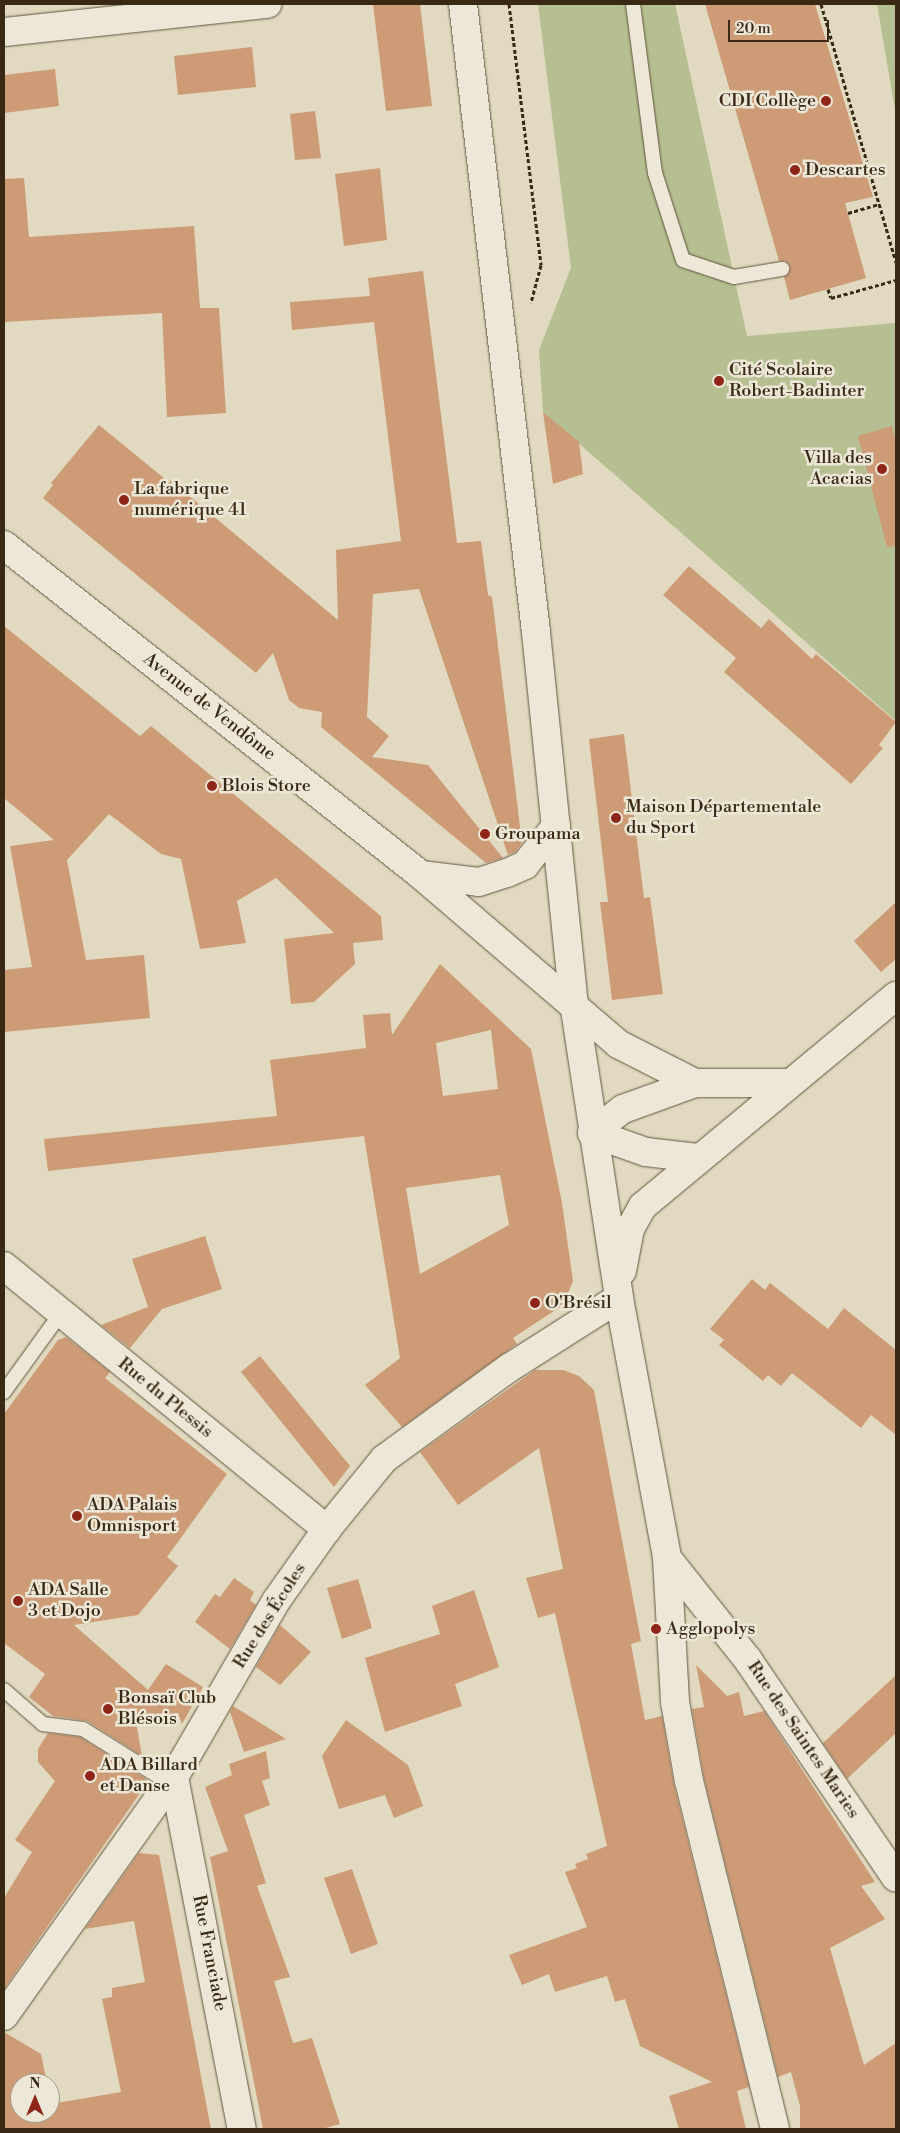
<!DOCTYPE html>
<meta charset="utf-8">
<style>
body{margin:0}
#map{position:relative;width:900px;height:2133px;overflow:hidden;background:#e1dac0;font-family:"Libre Bodoni",serif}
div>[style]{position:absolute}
.green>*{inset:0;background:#b5bf91}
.building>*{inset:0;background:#cd9b76}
.path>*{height:3px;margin-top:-1.5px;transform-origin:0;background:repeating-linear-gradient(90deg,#392814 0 4px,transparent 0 6.5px)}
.roads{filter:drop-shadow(0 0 1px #63543f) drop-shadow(0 0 1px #63543f)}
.service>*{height:14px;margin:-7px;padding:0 7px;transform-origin:7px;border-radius:7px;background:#ece7d6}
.minor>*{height:28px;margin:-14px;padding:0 14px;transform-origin:14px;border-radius:14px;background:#ece7d6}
.secondary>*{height:28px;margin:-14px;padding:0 14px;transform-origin:14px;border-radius:14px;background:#ece7d6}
.dots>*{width:14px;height:14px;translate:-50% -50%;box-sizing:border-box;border:2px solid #ece7d6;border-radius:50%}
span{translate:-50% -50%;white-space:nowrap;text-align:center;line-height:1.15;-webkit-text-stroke:5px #ece7d6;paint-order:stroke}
.poi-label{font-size:18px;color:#392814}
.right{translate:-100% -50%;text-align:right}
.left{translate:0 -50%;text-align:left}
.street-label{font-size:18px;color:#392814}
.frame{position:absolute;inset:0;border:5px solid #392814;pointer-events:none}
.north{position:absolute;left:10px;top:2073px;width:50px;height:50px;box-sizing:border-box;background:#ece7d6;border:1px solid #a49b88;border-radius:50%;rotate:0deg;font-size:14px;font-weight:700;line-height:20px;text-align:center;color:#392814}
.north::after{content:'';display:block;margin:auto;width:18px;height:22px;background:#8f2418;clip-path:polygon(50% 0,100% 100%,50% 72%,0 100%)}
.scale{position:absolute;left:728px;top:20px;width:101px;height:22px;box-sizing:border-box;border:2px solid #392814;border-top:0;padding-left:6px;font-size:15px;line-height:18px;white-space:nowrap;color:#392814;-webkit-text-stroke:4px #ece7d6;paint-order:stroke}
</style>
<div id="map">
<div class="green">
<div style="clip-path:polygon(538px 4px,675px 4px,747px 336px,896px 323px,896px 721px,543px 412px,539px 350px,571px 268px)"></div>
<div style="clip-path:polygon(877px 4px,896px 4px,896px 116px)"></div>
</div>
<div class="building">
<div style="clip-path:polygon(373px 4px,420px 4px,432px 106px,386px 111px)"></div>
<div style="clip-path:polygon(705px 4px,815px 4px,873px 197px,845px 203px,866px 278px,790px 300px,784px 277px,790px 267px,786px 261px,779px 261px)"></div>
<div style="clip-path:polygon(252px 47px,256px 87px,178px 95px,174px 56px)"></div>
<div style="clip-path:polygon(55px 69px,59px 106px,4px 113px,4px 75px)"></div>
<div style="clip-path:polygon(315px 111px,321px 158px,295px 160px,290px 114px)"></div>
<div style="clip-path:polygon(380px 168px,387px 240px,344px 246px,335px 174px)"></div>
<div style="clip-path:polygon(24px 178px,29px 237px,194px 226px,200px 308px,219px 308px,226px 413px,167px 417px,162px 313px,4px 322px,4px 179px)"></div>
<div style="clip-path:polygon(423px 271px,457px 543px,481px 541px,488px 595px,492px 597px,522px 843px,515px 852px,508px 855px,419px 589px,373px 594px,367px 717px,389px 736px,372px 757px,428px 765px,503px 858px,486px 863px,321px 727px,322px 712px,299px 708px,289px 700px,273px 653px,256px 673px,43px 498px,53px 485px,51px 483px,99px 425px,170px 483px,170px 480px,338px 620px,336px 550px,401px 541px,374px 322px,292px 330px,290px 302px,370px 296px,368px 278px)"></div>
<div style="clip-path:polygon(543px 412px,579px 442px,583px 474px,553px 484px)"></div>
<div style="clip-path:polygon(892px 426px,896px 443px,896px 546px,887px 547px,858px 436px)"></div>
<div style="clip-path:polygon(689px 566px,761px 628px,769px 619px,812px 659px,816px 654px,896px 722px,879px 745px,883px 748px,851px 784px,724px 672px,736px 658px,663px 595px)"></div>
<div style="clip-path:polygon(4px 626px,140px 736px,151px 726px,288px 839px,381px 916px,383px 940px,353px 943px,355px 964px,314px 1002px,291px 1004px,284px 939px,334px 933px,276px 878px,237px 901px,246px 943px,200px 949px,181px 859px,161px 854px,109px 814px,67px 860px,86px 960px,144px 955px,150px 1018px,4px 1032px,4px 970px,32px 967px,10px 846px,54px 840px,4px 798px)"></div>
<div style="clip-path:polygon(624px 734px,644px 898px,650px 897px,663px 994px,612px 1000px,600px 902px,608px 902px,589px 739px)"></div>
<div style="clip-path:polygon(896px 902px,896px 959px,881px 972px,854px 941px)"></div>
<div style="clip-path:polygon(evenodd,440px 964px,531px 1049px,562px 1203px,573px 1281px,563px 1305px,513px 1338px,517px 1344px,402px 1427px,365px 1385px,400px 1358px,364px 1136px,48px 1171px,44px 1139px,277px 1116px,270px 1060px,366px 1048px,363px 1015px,390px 1013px,392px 1035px,440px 964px,491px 1030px,498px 1089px,443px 1096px,436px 1043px,491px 1030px,440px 964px,500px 1175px,509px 1225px,420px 1274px,406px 1188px,500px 1175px)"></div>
<div style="clip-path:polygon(205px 1236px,222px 1289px,162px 1309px,130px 1348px,101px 1325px,148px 1307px,132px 1259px)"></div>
<div style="clip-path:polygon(752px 1279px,765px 1290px,770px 1283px,828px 1329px,844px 1308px,896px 1350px,896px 1435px,871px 1415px,861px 1428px,792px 1373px,781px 1386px,768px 1375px,763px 1381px,719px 1345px,724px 1340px,710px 1329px)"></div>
<div style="clip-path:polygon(66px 1337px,110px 1372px,105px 1378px,227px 1474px,167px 1557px,178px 1566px,138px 1615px,74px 1625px,148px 1690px,166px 1664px,203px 1687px,182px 1724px,178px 1713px,136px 1722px,142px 1756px,87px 1721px,53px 1716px,29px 1697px,45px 1674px,4px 1643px,4px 1414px,58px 1340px)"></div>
<div style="clip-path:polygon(260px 1356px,350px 1466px,334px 1487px,241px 1372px)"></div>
<div style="clip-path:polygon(535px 1370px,563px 1370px,579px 1376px,594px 1390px,641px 1641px,631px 1644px,645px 1720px,662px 1716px,674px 1785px,749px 2087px,737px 2091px,746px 2129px,679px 2129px,669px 2096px,712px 2082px,640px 2046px,625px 1999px,615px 2002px,607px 1976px,555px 1992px,549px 1974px,522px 1985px,509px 1955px,587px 1927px,565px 1872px,577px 1868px,575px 1864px,588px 1859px,586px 1854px,607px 1846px,555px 1613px,538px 1618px,526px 1578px,563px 1569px,539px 1448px,458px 1505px,420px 1452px)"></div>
<div style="clip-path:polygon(234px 1578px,254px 1592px,250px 1600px,256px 1605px,230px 1649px,195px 1622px,215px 1594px,220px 1597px)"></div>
<div style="clip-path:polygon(358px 1579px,372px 1628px,342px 1639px,327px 1588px)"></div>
<div style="clip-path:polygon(474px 1590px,499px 1667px,455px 1684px,462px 1706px,385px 1732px,365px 1658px,440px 1634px,432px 1606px)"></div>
<div style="clip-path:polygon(280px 1625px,311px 1652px,280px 1685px,256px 1667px)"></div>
<div style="clip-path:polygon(696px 1665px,727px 1696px,739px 1692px,744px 1716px,764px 1711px,875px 1882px,861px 1886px,885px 1919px,830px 1948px,864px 2065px,896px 2043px,896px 2129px,800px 2129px,800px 2106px,791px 2072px,778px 2077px,704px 1778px,692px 1709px,704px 1707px)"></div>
<div style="clip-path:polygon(896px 1675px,896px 1733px,847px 1779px,823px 1743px)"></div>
<div style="clip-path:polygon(233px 1706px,286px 1739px,244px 1752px,230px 1712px)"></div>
<div style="clip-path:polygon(346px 1720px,408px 1765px,423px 1806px,394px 1818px,385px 1795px,339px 1809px,322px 1756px)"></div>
<div style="clip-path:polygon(48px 1733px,80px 1737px,146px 1779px,147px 1783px,4px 1989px,4px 1898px,32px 1852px,15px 1840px,55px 1781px,38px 1762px,38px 1749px)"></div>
<div style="clip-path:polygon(266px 1751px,270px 1778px,262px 1781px,270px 1805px,244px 1815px,266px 1883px,257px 1886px,290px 1977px,274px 1981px,293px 2043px,312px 2038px,340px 2124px,322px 2129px,263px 2129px,210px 1857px,228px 1851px,205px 1787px,232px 1775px,229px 1764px)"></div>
<div style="clip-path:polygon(139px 1853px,159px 1855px,211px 2129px,4px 2129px,4px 2032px,41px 2054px,47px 2083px,20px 2083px,20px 2113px,50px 2113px,50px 2098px,51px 2104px,121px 2092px,102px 1999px,112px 1997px,112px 1988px,145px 1982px,134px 1921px,85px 1929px)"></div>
<div style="clip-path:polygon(352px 1869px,378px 1944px,351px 1954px,324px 1878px)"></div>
</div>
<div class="path">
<div style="left:509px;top:4px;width:263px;rotate:83deg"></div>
<div style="left:541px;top:265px;width:39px;rotate:105deg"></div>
<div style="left:821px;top:4px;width:269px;rotate:73.8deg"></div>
<div style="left:848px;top:213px;width:32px;rotate:-16deg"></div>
<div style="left:828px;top:289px;width:9px;rotate:72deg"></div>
<div style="left:831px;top:298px;width:67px;rotate:-15.5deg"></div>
</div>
<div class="roads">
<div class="service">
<div style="left:633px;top:4px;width:170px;rotate:82.6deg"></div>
<div style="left:655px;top:173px;width:91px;rotate:72.2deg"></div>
<div style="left:683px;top:260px;width:54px;rotate:18.4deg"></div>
<div style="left:734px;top:277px;width:49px;rotate:-9.5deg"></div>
<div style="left:4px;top:1392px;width:97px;rotate:-54.2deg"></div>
<div style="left:4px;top:1690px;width:52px;rotate:41.1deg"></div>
<div style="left:43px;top:1724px;width:40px;rotate:7.1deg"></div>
<div style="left:83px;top:1729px;width:102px;rotate:32.1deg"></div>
</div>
<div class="minor">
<div style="left:4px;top:32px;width:265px;rotate:-6.1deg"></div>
<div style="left:4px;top:1266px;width:417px;rotate:39.2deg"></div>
<div style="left:667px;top:1558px;width:130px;rotate:51.5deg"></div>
<div style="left:748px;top:1660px;width:263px;rotate:55.8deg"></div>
<div style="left:174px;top:1777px;width:359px;rotate:79.1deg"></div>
<div style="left:4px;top:2016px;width:293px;rotate:-54.6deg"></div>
<div style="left:174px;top:1777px;width:203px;rotate:-59.9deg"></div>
<div style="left:276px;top:1601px;width:88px;rotate:-54.7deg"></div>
<div style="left:327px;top:1529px;width:90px;rotate:-50.8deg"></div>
<div style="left:384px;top:1459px;width:155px;rotate:-36.1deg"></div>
<div style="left:509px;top:1368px;width:130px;rotate:-32.5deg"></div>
</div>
<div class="secondary">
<div style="left:463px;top:4px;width:632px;rotate:83.37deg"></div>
<div style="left:536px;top:632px;width:373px;rotate:84.2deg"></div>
<div style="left:574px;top:1003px;width:298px;rotate:81.3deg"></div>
<div style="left:619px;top:1298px;width:264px;rotate:79.5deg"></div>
<div style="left:667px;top:1558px;width:144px;rotate:86.8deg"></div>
<div style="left:675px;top:1702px;width:80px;rotate:80deg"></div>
<div style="left:689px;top:1781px;width:358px;rotate:76.1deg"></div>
<div style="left:4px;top:545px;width:532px;rotate:38.36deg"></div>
<div style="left:421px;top:875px;width:260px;rotate:40.6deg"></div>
<div style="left:618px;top:1044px;width:86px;rotate:26.9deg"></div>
<div style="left:695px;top:1083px;width:95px"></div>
<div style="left:421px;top:875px;width:58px;rotate:6.9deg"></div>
<div style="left:479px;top:882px;width:29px;rotate:-18deg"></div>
<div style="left:507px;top:873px;width:20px;rotate:-24deg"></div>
<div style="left:525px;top:865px;width:50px;rotate:-51.5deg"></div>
<div style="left:592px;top:1133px;width:39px;rotate:-38deg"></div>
<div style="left:623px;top:1109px;width:77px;rotate:-19.9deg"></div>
<div style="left:592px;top:1133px;width:57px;rotate:19.4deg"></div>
<div style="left:646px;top:1152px;width:52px;rotate:6.6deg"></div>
<div style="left:622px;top:1271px;width:43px;rotate:-79.2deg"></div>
<div style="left:630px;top:1229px;width:26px;rotate:-61deg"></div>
<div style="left:643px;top:1206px;width:329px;rotate:-39.7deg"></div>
</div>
</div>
<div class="dots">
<div style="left:826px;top:101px;background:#8f2418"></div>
<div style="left:795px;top:170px;background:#8f2418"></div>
<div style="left:719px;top:381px;background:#8f2418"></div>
<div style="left:882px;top:469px;background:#8f2418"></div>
<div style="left:124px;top:500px;background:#8f2418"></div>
<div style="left:212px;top:786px;background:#8f2418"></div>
<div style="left:616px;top:818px;background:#8f2418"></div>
<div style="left:485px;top:834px;background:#8f2418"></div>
<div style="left:535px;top:1303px;background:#8f2418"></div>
<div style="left:77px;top:1516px;background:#8f2418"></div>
<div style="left:18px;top:1601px;background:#8f2418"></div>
<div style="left:656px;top:1629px;background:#8f2418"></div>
<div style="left:108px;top:1709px;background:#8f2418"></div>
<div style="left:90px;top:1776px;background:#8f2418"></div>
</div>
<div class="poi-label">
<span class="right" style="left:816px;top:101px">CDI Collège</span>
<span class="left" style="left:805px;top:170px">Descartes</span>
<span class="left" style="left:729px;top:381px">Cité Scolaire<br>Robert-Badinter</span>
<span class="right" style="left:872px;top:469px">Villa des<br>Acacias</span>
<span class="left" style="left:134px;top:500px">La fabrique<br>numérique 41</span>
<span class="left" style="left:222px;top:786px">Blois Store</span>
<span class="left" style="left:626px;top:818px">Maison Départementale<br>du Sport</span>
<span class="left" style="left:495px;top:834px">Groupama</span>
<span class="left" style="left:545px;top:1303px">O'Brésil</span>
<span class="left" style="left:87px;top:1516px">ADA Palais<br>Omnisport</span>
<span class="left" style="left:28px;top:1601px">ADA Salle<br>3 et Dojo</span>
<span class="left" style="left:666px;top:1629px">Agglopolys</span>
<span class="left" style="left:118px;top:1709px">Bonsaï Club<br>Blésois</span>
<span class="left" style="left:100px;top:1776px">ADA Billard<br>et Danse</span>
</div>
<div class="street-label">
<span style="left:209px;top:707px;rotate:38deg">Avenue de Vendôme</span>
<span style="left:165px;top:1398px;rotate:39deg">Rue du Plessis</span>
<span style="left:270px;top:1616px;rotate:-58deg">Rue des Écoles</span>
<span style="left:803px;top:1740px;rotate:56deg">Rue des Saintes Maries</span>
<span style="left:209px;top:1953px;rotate:79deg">Rue Franciade</span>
</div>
<div class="frame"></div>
<div class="north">N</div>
<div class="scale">20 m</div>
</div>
